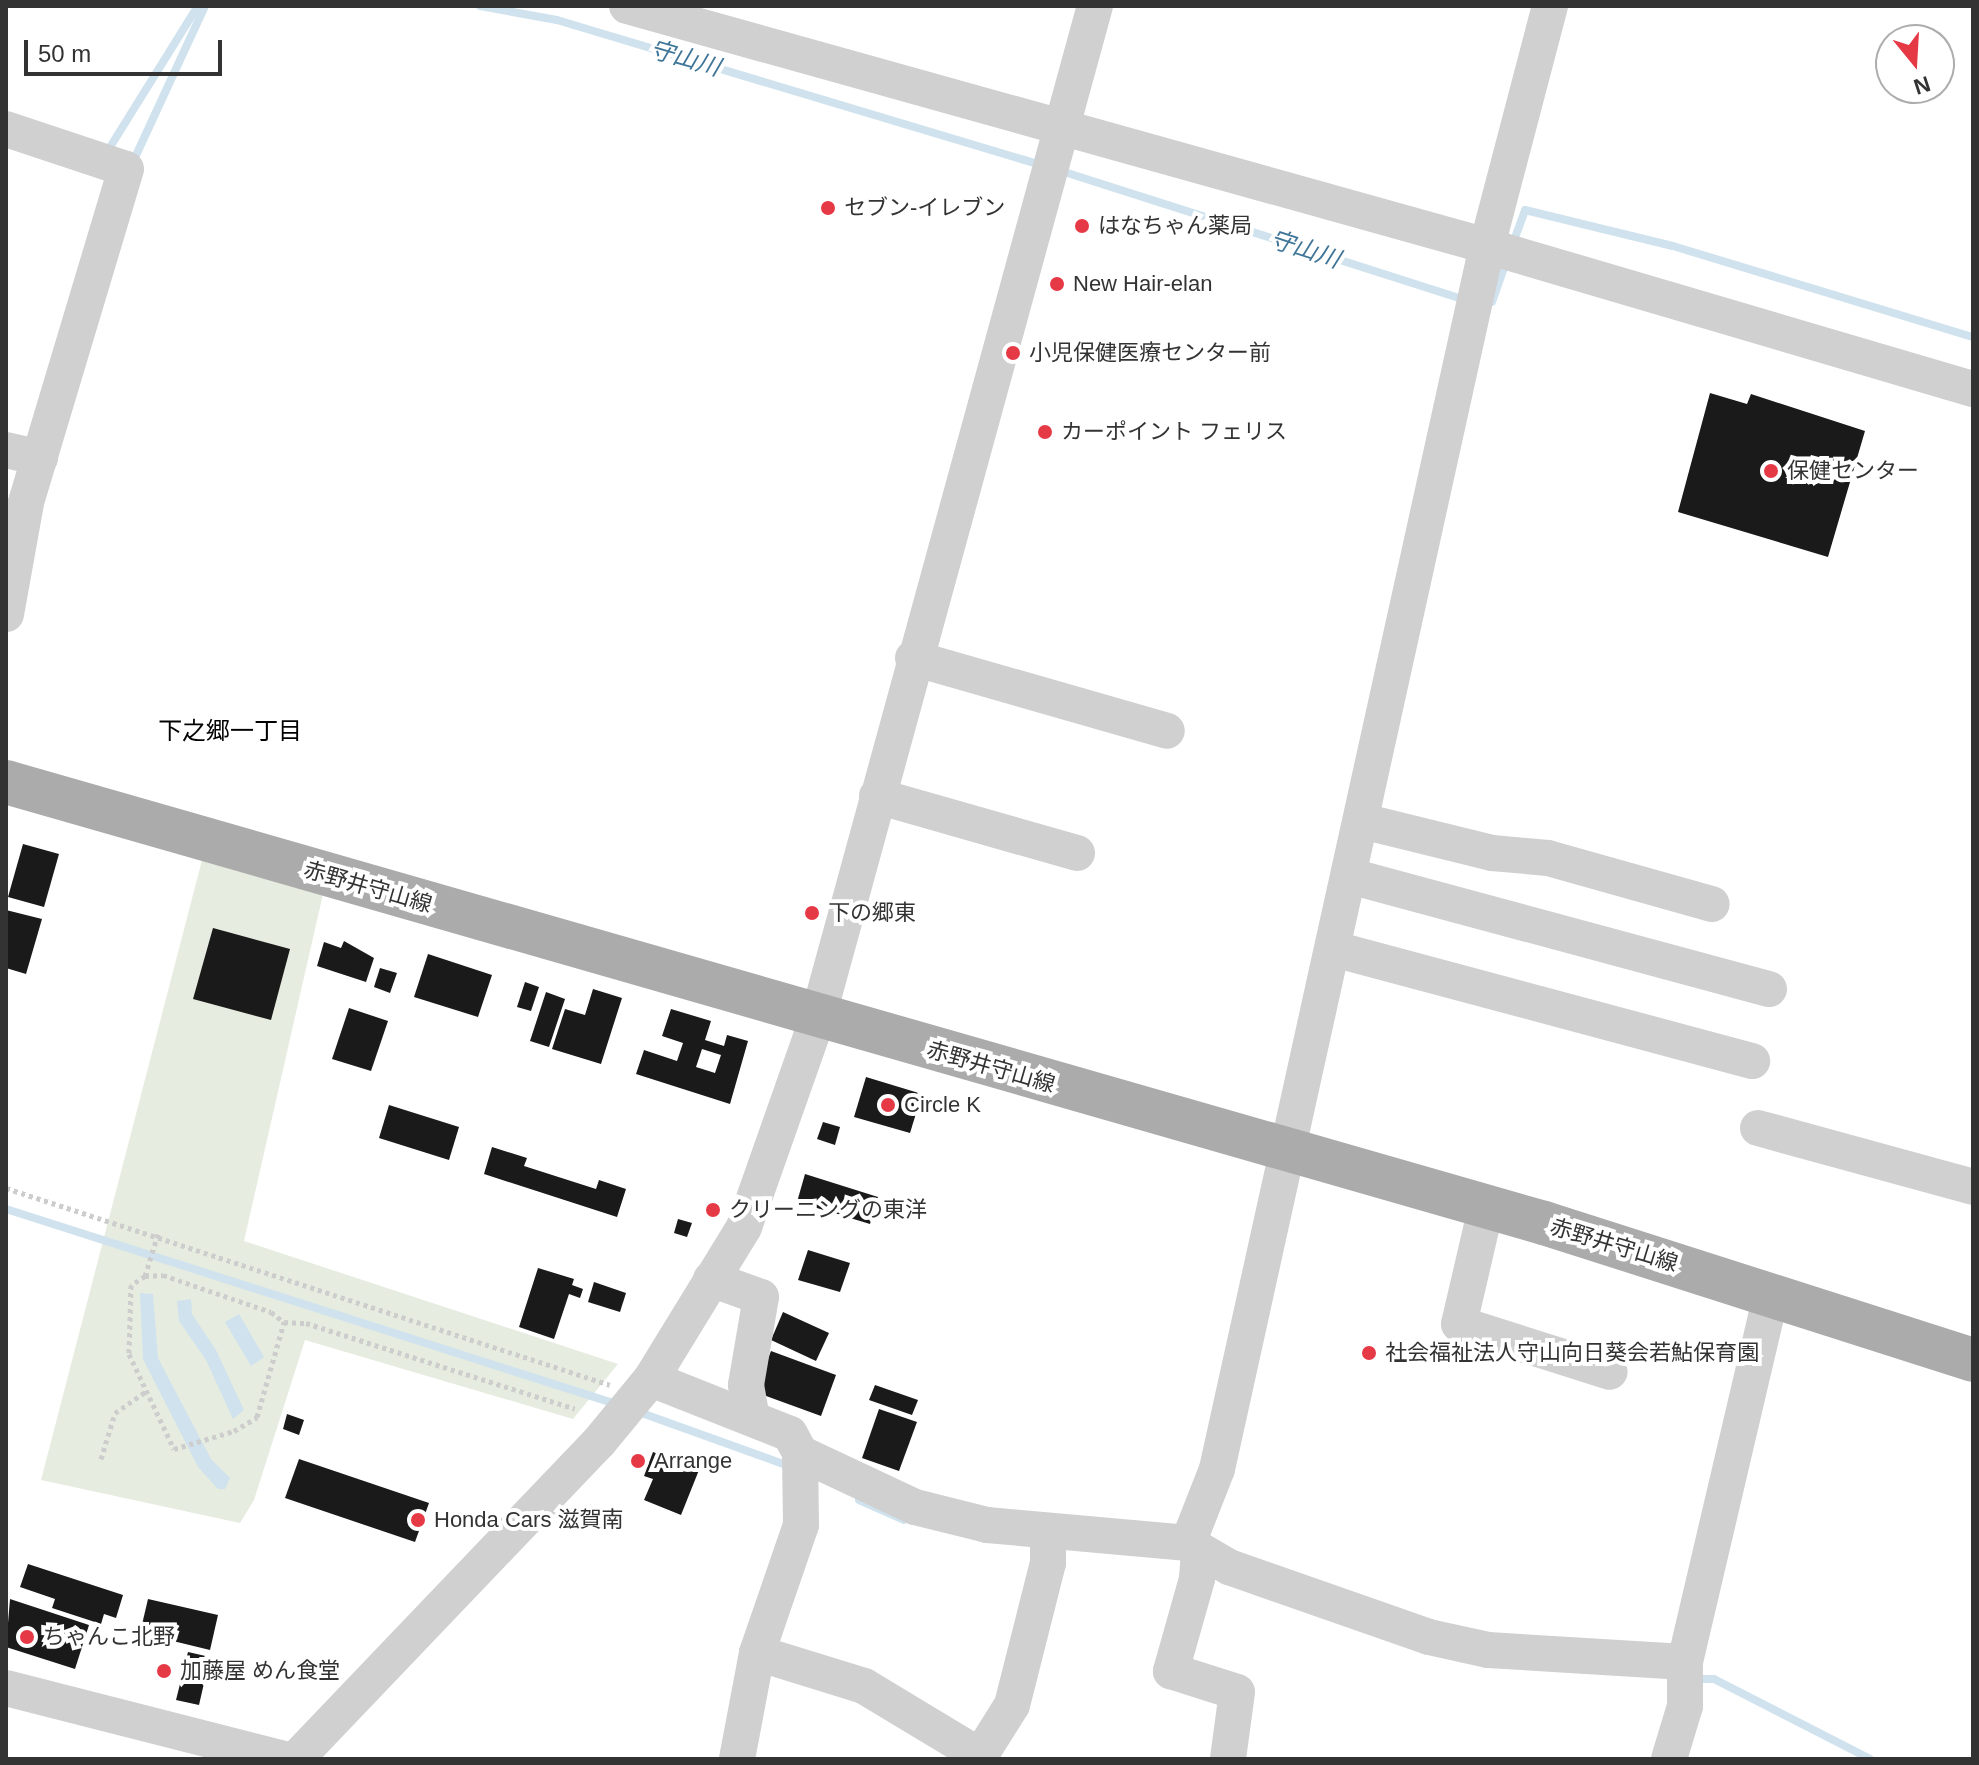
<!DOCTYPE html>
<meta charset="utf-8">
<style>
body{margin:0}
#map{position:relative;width:1979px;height:1765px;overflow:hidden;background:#fff;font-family:Helvetica,"Noto Sans JP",sans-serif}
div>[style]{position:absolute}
.green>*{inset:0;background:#e6ecdf}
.water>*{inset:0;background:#cfe2ee}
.stream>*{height:8px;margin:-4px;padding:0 4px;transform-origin:4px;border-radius:4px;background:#cfe2ee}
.building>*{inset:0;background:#1a1a1a}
.path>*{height:5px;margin-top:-2.5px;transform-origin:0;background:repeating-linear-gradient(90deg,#cdcdcd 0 4px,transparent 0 8px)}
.minor>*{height:36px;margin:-18px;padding:0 18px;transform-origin:18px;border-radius:18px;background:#d0d0d0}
.major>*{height:44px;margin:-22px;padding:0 22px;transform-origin:22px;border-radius:22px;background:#ababab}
.dots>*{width:22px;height:22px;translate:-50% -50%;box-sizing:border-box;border:4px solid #fff;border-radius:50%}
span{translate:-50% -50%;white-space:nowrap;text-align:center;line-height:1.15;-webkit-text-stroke:8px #fff;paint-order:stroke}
.poi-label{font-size:22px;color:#333}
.left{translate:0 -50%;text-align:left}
.street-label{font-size:22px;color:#333}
.water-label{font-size:24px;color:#3f7597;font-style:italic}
.neighbourhood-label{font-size:24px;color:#000}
.frame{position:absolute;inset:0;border:8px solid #333;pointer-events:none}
.north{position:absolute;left:1875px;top:24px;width:80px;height:80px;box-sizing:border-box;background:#fff;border:2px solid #adadad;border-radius:50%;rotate:162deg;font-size:22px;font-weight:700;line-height:32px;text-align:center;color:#333}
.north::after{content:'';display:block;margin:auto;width:28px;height:36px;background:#e63946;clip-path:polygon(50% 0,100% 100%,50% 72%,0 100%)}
.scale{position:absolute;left:24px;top:40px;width:198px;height:36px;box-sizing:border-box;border:4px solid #333;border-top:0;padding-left:10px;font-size:24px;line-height:28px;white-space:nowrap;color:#333;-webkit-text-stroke:6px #fff;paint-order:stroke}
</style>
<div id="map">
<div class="green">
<div style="clip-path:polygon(202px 860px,323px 894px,244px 1241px,618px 1364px,573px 1419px,305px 1340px,254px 1500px,240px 1523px,41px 1480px)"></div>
</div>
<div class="water">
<div style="clip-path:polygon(140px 1293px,153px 1294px,158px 1358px,211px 1459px,230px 1478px,225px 1489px,218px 1489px,198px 1467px,143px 1359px)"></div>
<div style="clip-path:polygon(191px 1299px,192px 1314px,216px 1350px,244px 1410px,233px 1419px,206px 1360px,179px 1321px,177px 1301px)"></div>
<div style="clip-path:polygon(239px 1314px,264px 1357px,251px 1366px,225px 1322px)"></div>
</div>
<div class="stream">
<div style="left:480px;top:6px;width:78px;rotate:10.3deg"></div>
<div style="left:557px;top:20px;width:505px;rotate:16.68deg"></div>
<div style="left:107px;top:152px;width:172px;rotate:-58.1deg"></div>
<div style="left:132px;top:164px;width:174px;rotate:-65.2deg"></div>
<div style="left:1058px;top:170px;width:430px;rotate:17.7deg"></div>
<div style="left:1512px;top:246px;width:38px;rotate:-70deg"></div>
<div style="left:1525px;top:210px;width:152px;rotate:13.7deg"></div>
<div style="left:1673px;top:246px;width:313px;rotate:16.9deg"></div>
<div style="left:1492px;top:302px;width:42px;rotate:-70.7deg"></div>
<div style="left:6px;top:1209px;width:640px;rotate:17.73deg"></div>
<div style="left:636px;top:1411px;width:163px;rotate:19.8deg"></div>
<div style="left:859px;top:1500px;width:49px;rotate:24deg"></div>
<div style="left:1694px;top:1679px;width:20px"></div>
<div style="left:1714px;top:1679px;width:175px;rotate:27.1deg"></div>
</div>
<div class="building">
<div style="clip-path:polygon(1710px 393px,1747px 404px,1751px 394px,1865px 431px,1828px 557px,1678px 512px)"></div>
<div style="clip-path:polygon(23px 844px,59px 854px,44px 907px,8px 897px)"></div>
<div style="clip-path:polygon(6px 910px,42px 919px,26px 974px,6px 968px)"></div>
<div style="clip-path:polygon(213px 928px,290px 949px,271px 1020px,193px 999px)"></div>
<div style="clip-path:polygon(344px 941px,374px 958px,366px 982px,317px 966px,324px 942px,341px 948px)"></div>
<div style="clip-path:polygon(428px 954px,492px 975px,478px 1017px,414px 997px)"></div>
<div style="clip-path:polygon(380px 968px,397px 973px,390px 993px,374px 987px)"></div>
<div style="clip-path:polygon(525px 982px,539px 987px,531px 1011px,517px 1007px)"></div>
<div style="clip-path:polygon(593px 989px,622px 998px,601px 1064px,552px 1049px,565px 1009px,585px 1015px)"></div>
<div style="clip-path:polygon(546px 992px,565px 999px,549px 1047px,530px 1041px)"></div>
<div style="clip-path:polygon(349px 1008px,388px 1021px,371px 1071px,332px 1059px)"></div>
<div style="clip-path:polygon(evenodd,671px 1009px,711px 1021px,705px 1040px,724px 1046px,727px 1035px,748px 1041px,730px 1104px,636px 1074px,644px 1050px,677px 1061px,683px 1043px,662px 1036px,671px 1009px,702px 1049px,721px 1055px,715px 1073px,696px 1067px,702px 1049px)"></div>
<div style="clip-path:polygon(866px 1077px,922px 1094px,910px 1133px,854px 1117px)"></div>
<div style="clip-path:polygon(389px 1105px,459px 1127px,449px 1160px,379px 1138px)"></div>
<div style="clip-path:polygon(823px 1122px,840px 1127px,835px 1145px,817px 1139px)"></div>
<div style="clip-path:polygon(492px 1147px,527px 1158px,524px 1166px,596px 1189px,599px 1180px,626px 1189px,617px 1217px,484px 1174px)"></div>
<div style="clip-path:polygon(805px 1174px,878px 1197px,870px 1224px,797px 1202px)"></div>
<div style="clip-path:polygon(678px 1219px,692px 1223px,687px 1237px,674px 1233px)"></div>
<div style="clip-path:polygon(808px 1250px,850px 1263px,840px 1292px,798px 1280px)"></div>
<div style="clip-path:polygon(538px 1268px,574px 1279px,572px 1285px,583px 1289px,580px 1298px,569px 1294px,554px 1339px,519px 1327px)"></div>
<div style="clip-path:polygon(594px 1282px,626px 1293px,620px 1312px,588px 1302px)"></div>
<div style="clip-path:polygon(783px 1312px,829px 1333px,816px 1361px,771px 1340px)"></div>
<div style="clip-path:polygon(771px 1351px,836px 1375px,821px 1416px,755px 1392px)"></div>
<div style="clip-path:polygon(875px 1385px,918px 1400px,912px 1415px,869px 1400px)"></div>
<div style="clip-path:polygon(879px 1409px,917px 1422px,899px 1471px,862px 1458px)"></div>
<div style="clip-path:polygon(287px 1414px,304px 1420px,299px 1435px,283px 1429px)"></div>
<div style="clip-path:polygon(653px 1452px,699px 1470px,681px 1515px,644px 1500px,653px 1479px,644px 1476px)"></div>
<div style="clip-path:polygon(299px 1459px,429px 1503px,415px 1542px,285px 1498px)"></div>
<div style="clip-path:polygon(28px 1564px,123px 1595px,116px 1618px,104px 1614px,101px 1624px,52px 1608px,55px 1599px,20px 1587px)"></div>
<div style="clip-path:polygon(10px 1599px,89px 1625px,75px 1669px,6px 1647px)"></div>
<div style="clip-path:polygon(148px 1599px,218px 1615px,210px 1650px,140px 1633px)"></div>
<div style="clip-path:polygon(188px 1652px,210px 1657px,199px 1705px,176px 1700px)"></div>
</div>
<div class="path">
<div style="left:6px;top:1188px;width:635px;rotate:18.06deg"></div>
<div style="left:158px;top:1234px;width:44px;rotate:107.2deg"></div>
<div style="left:145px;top:1276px;width:18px;rotate:-3deg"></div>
<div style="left:163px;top:1275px;width:114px;rotate:18.9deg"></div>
<div style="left:271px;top:1312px;width:16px;rotate:38deg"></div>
<div style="left:284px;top:1322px;width:22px;rotate:3deg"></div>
<div style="left:306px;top:1323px;width:282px;rotate:17.7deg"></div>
<div style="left:145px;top:1276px;width:17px;rotate:147deg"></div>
<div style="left:131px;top:1285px;width:69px;rotate:91.7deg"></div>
<div style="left:129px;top:1354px;width:105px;rotate:64.7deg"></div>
<div style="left:174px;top:1449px;width:63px;rotate:-16.7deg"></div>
<div style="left:234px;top:1431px;width:27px;rotate:-31deg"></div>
<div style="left:257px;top:1417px;width:99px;rotate:-74.1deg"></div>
<div style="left:101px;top:1459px;width:48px;rotate:-73.1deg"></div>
<div style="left:115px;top:1413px;width:38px;rotate:-35deg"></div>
</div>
<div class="minor">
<div style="left:627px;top:6px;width:893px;rotate:15.59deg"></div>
<div style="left:1487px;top:246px;width:507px;rotate:16.4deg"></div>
<div style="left:6px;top:129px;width:126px;rotate:18.4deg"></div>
<div style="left:126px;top:169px;width:349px;rotate:106.7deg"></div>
<div style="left:26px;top:503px;width:113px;rotate:100.2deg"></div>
<div style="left:6px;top:450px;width:35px;rotate:13deg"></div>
<div style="left:913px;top:658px;width:264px;rotate:16deg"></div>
<div style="left:877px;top:796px;width:208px;rotate:15.9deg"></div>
<div style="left:1362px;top:821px;width:134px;rotate:13.8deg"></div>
<div style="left:1492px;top:853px;width:56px;rotate:5.1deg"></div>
<div style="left:1548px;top:858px;width:170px;rotate:15.7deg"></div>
<div style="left:1350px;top:876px;width:434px;rotate:15.1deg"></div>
<div style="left:1334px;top:949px;width:433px;rotate:15deg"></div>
<div style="left:1758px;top:1128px;width:223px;rotate:15.3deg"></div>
<div style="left:1486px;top:1208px;width:119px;rotate:103.1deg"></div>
<div style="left:1459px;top:1324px;width:158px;rotate:17.6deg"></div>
<div style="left:711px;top:1279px;width:53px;rotate:19.8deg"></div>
<div style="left:761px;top:1297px;width:89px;rotate:99.7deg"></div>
<div style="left:746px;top:1385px;width:29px;rotate:80deg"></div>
<div style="left:651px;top:1379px;width:149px;rotate:21.6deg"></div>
<div style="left:790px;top:1434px;width:21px;rotate:62deg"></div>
<div style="left:800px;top:1453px;width:72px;rotate:89.2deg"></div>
<div style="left:801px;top:1525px;width:135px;rotate:109deg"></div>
<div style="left:757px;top:1653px;width:108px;rotate:100.7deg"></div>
<div style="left:800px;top:1453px;width:127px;rotate:25.2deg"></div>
<div style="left:915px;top:1507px;width:74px;rotate:14deg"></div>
<div style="left:987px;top:1525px;width:202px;rotate:5.1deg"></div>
<div style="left:1188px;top:1543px;width:48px;rotate:30.3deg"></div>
<div style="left:1229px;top:1567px;width:212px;rotate:19.3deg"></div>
<div style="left:1429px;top:1637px;width:60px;rotate:12.4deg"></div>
<div style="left:1488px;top:1650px;width:197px;rotate:3.5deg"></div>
<div style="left:1188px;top:1543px;width:79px;rotate:-68.6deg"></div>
<div style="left:1217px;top:1469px;width:1252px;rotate:-77.55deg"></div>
<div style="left:1487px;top:246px;width:248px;rotate:-75.3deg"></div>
<div style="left:1199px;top:1550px;width:29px;rotate:94deg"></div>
<div style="left:1197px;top:1579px;width:96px;rotate:105.8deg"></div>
<div style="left:1171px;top:1671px;width:69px;rotate:17.7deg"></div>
<div style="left:1237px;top:1692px;width:68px;rotate:97.7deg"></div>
<div style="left:757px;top:1653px;width:112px;rotate:17.1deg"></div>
<div style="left:864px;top:1686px;width:135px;rotate:31.1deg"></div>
<div style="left:980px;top:1756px;width:60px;rotate:-57.9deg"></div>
<div style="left:1012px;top:1705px;width:146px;rotate:-75.8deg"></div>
<div style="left:1048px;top:1563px;width:31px;rotate:-90deg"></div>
<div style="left:6px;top:1688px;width:288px;rotate:14.3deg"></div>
<div style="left:296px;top:1759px;width:439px;rotate:-46.3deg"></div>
<div style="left:599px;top:1442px;width:82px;rotate:-50.5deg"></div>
<div style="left:651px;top:1379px;width:178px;rotate:-58.5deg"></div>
<div style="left:744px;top:1227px;width:223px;rotate:-70.6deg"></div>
<div style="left:818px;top:1017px;width:1048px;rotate:-74.68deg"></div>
<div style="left:1669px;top:1759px;width:55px;rotate:-73.2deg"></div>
<div style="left:1685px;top:1706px;width:44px;rotate:-90deg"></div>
<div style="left:1685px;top:1662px;width:378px;rotate:-76.8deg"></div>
</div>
<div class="major">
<div style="left:6px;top:782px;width:1600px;rotate:16deg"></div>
<div style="left:1544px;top:1223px;width:450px;rotate:17.7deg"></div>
</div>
<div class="dots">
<div style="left:828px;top:208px;background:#e63946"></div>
<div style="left:1082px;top:226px;background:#e63946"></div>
<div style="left:1057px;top:284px;background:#e63946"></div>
<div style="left:1013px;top:353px;background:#e63946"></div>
<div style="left:1045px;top:432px;background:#e63946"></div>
<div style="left:1771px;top:471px;background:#e63946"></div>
<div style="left:812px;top:913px;background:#e63946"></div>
<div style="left:888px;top:1105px;background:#e63946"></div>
<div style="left:713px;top:1210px;background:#e63946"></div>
<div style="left:1369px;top:1353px;background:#e63946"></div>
<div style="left:638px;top:1461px;background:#e63946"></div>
<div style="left:418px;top:1520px;background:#e63946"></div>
<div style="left:27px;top:1637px;background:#e63946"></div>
<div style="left:164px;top:1671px;background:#e63946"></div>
</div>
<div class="poi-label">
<span class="left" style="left:844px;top:208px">セブン-イレブン</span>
<span class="left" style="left:1098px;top:226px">はなちゃん薬局</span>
<span class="left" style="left:1073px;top:284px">New Hair-elan</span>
<span class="left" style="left:1029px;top:353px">小児保健医療センター前</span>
<span class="left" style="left:1061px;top:432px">カーポイント フェリス</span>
<span class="left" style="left:1787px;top:471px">保健センター</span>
<span class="left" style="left:828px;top:913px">下の郷東</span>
<span class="left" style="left:904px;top:1105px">Circle K</span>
<span class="left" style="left:729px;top:1210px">クリーニングの東洋</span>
<span class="left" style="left:1385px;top:1353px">社会福祉法人守山向日葵会若鮎保育園</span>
<span class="left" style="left:654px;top:1461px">Arrange</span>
<span class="left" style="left:434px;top:1520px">Honda Cars 滋賀南</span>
<span class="left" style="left:43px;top:1637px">ちゃんこ北野</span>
<span class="left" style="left:180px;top:1671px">加藤屋 めん食堂</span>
</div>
<div class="street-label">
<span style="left:368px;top:887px;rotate:16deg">赤野井守山線</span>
<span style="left:991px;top:1067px;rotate:16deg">赤野井守山線</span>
<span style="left:1614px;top:1245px;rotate:17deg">赤野井守山線</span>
</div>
<div class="water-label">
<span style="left:685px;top:58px;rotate:16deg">守山川</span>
<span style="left:1305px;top:249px;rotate:18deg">守山川</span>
</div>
<div class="neighbourhood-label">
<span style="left:230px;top:731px">下之郷一丁目</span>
</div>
<div class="frame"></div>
<div class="north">N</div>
<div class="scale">50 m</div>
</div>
